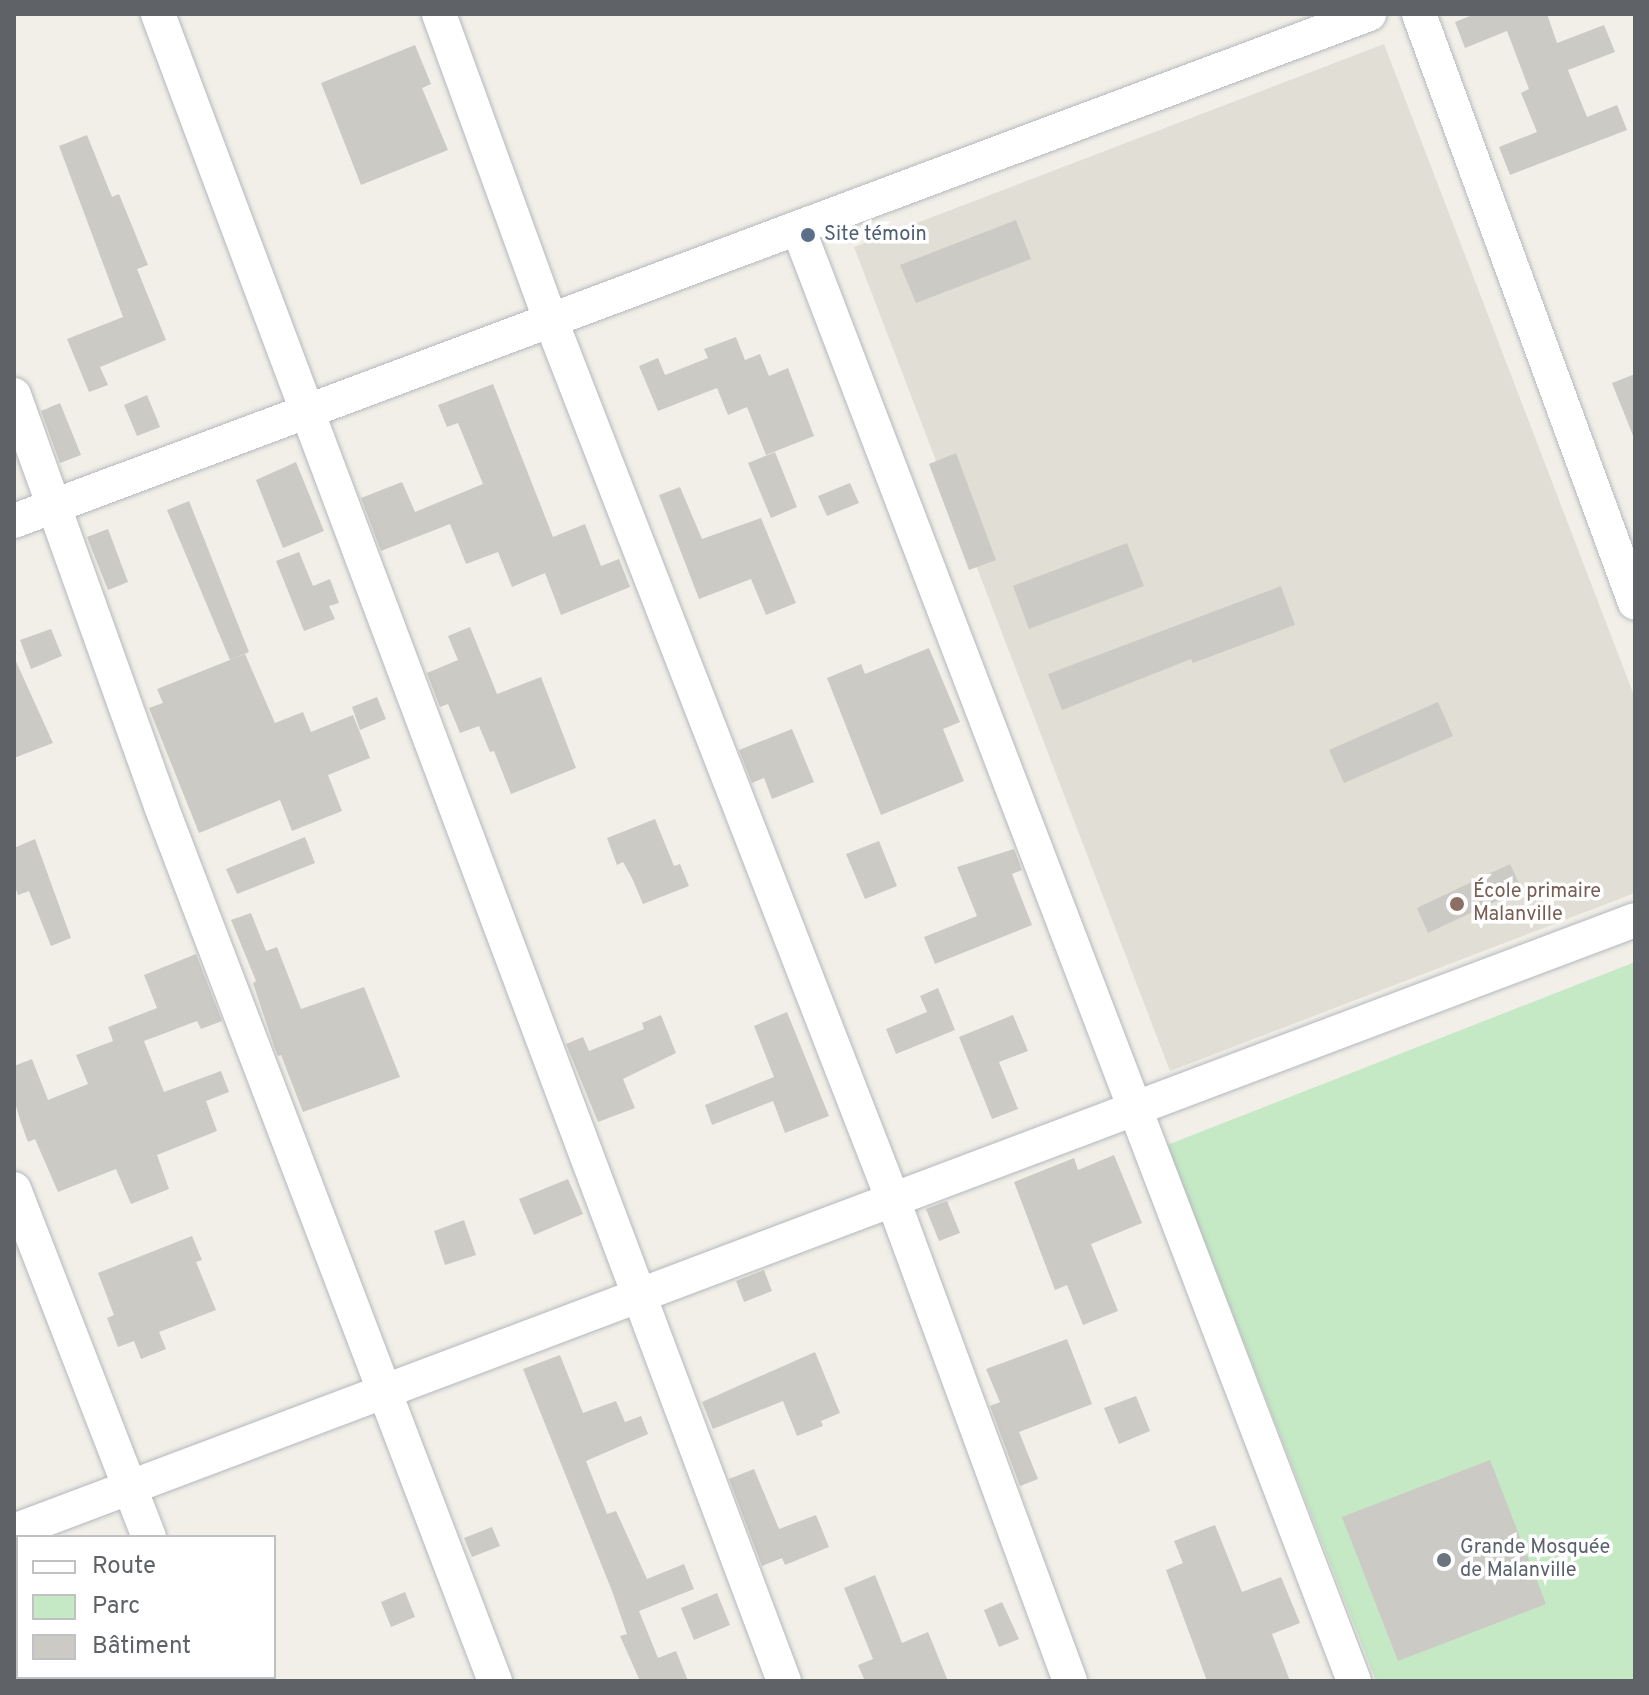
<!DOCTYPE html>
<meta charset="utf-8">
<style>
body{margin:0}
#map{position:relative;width:1649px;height:1695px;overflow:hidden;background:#f1efe8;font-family:Overpass,sans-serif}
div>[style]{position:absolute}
.education>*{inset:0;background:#e1ded6}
.green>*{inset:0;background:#c5e8c5}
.building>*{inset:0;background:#cccac5}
.roads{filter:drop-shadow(0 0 2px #b5b8bc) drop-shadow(0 0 2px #b5b8bc)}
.minor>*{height:34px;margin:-17px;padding:0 17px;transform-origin:17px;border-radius:17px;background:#fff}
.dots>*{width:22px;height:22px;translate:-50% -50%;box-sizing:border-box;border:4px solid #fff;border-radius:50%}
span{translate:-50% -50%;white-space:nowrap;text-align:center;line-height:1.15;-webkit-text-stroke:7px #fff;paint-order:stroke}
.service-label{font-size:20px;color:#4e5e75}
.left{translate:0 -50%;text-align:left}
.education-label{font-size:20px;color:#785e54}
.worship-label{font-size:20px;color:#5b616d}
.frame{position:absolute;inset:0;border:16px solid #5f6368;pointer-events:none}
.legend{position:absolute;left:16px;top:1535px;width:260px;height:144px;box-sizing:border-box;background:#fff;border:2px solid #bfc1c3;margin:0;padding:10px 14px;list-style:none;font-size:24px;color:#5f6368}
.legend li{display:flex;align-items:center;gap:16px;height:40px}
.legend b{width:40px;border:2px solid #bfc1c3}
</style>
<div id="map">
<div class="education">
<div style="clip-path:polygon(1384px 44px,1635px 698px,1635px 893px,1170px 1071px,854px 247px)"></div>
</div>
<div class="green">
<div style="clip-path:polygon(1635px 962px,1635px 1681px,1376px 1681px,1167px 1145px)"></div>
</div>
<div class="building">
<div style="clip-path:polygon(1475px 14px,1547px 14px,1557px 43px,1604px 25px,1615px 52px,1568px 70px,1587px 117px,1617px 105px,1627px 130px,1510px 175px,1499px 147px,1537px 132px,1521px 93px,1529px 89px,1507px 31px,1465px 48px,1455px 22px)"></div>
<div style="clip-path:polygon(415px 45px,431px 84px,422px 88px,448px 150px,361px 185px,321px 83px)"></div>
<div style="clip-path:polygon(87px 135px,112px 197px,119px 194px,148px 265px,137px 269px,166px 340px,100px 367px,108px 385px,89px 392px,67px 339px,123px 317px,59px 146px)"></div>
<div style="clip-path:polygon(1016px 220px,1031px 259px,916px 303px,900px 265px)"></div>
<div style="clip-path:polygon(736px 337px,745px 360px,760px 354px,769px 376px,788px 368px,814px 436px,766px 455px,747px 407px,728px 415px,717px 388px,658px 411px,639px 366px,658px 358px,665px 375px,708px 358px,704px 349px)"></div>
<div style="clip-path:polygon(1635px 374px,1635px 437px,1634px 438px,1612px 383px)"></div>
<div style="clip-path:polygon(493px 384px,553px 537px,585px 524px,601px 566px,619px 559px,630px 587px,561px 615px,545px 573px,512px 587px,498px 552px,466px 564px,450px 524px,381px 551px,361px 498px,402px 482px,415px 512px,483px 484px,458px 423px,447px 427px,438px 405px)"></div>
<div style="clip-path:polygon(147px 395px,160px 427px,137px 436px,124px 405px)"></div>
<div style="clip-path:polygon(60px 403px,81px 455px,60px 463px,41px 411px)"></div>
<div style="clip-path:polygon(775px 452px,797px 507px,771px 518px,748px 463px)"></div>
<div style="clip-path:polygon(956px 453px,996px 560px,969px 570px,929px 464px)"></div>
<div style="clip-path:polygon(296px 462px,324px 531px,283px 548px,256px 480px)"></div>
<div style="clip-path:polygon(850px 483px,859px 503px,827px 516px,818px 496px)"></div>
<div style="clip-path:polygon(680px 487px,702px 539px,761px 518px,796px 603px,766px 615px,751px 579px,699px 599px,659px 495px)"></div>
<div style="clip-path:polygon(189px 501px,249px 652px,230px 660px,167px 510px)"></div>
<div style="clip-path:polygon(108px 529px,128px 582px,108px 590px,87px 537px)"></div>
<div style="clip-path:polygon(1127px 543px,1144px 586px,1029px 629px,1013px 586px)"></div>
<div style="clip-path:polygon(299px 552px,313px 586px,330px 579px,339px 603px,329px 606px,335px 619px,304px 631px,276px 561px)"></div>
<div style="clip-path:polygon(1281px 586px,1295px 625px,1193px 663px,1191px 659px,1062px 710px,1048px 674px)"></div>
<div style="clip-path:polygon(470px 627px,497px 694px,541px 677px,576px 768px,511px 794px,494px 751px,490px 752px,479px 726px,460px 733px,448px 704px,440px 707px,427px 673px,458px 660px,448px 636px)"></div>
<div style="clip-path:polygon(51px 629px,62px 656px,31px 669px,20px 640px)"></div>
<div style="clip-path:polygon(929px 648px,960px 722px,943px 729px,964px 781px,881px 815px,827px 678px,861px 664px,865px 674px)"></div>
<div style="clip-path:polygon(245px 654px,275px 723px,303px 712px,311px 732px,353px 715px,370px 758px,328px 775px,342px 811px,292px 831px,280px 800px,199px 833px,149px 708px,163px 703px,157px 689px)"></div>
<div style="clip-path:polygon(14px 657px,53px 743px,14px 758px)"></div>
<div style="clip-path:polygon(377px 697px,386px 719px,360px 730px,352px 707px)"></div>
<div style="clip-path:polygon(1438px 702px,1453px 736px,1344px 783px,1329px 750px)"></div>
<div style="clip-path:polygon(792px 729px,814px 782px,772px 799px,764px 778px,752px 783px,739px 750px)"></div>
<div style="clip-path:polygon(655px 819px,674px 866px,680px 864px,689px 886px,643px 904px,632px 878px,623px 862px,617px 865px,607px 838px)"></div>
<div style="clip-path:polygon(305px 837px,315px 863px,237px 894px,226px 869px)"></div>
<div style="clip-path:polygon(35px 839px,71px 938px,51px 946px,29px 891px,18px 895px,14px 884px,14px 848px)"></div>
<div style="clip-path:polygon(879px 841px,897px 886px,865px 899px,846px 854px)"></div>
<div style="clip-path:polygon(1014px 849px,1022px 870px,1012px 874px,1032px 925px,935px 964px,924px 937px,977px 916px,957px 867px)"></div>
<div style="clip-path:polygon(1510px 864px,1522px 889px,1428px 933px,1417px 908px)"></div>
<div style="clip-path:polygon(251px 913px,266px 951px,277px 947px,301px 1009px,364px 987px,400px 1077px,303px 1112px,281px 1055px,278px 1056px,275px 1049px,253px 983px,256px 981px,231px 920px)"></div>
<div style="clip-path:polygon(196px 954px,222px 1021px,201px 1029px,197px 1021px,144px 1041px,164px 1092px,221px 1071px,229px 1092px,206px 1101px,217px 1131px,157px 1155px,169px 1189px,131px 1204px,116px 1169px,58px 1192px,35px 1139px,28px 1142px,21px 1123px,14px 1099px,14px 1066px,32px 1059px,48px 1100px,88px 1084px,76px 1055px,113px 1041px,108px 1027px,157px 1008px,144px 975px)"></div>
<div style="clip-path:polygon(938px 988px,955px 1030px,896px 1054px,886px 1029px,927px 1012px,920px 996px)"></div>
<div style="clip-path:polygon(787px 1012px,829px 1116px,785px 1133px,773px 1101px,712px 1125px,705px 1105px,774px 1077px,754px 1026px)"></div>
<div style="clip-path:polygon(661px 1015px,676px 1053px,623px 1079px,635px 1108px,598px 1122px,566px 1044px,583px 1037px,589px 1051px,644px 1029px,642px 1023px)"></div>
<div style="clip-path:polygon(1013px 1015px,1028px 1051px,999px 1062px,1018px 1109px,992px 1119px,959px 1037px)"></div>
<div style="clip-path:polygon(1114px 1155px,1142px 1223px,1091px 1244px,1118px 1311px,1083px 1325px,1067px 1285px,1055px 1290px,1014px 1182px,1074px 1158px,1078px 1170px)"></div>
<div style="clip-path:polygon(568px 1179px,583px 1214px,534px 1235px,519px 1199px)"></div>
<div style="clip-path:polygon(947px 1201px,960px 1233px,939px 1241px,926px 1209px)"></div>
<div style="clip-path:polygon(464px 1220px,476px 1255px,445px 1265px,434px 1231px)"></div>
<div style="clip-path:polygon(192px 1236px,202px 1260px,196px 1262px,216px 1310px,159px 1332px,166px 1349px,141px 1359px,134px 1341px,118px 1347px,107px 1318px,114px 1315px,98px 1273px)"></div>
<div style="clip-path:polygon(764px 1270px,772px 1291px,744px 1302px,736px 1281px)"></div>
<div style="clip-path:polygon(1067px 1339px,1092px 1404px,1019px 1432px,1038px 1479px,1020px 1486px,990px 1406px,1000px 1402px,986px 1369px)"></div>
<div style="clip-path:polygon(815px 1352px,840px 1413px,821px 1421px,823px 1426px,797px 1436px,783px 1401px,713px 1429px,702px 1402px)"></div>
<div style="clip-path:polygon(560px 1355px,583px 1413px,616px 1401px,625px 1422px,641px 1416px,648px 1434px,586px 1461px,607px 1514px,616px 1511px,647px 1579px,684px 1564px,694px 1589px,639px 1611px,658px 1658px,676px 1651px,688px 1681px,640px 1681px,620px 1636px,627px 1634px,612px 1591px,523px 1369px)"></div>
<div style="clip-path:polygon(1136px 1396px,1150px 1431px,1119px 1444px,1104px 1408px)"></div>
<div style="clip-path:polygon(1490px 1460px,1546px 1604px,1398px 1661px,1342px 1517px)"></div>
<div style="clip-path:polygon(754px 1469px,779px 1529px,816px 1515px,829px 1547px,785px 1565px,782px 1558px,762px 1566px,729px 1479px)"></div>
<div style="clip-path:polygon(1215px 1525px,1242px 1592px,1281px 1577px,1300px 1623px,1272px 1634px,1290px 1681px,1207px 1681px,1166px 1570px,1183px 1563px,1174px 1541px)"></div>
<div style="clip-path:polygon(492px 1527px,500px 1546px,472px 1557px,464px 1538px)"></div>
<div style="clip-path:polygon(875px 1575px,902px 1643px,928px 1632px,948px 1681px,865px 1681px,858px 1665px,873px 1659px,844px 1588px)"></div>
<div style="clip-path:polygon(405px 1592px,415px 1617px,391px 1627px,381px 1602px)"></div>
<div style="clip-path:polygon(717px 1593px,730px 1625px,694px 1640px,681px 1608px)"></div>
<div style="clip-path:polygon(1002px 1602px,1019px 1639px,999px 1647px,984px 1610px)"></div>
</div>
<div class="roads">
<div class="minor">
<div style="left:158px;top:14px;width:1781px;rotate:69.42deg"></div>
<div style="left:439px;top:14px;width:327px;rotate:70deg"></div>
<div style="left:551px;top:321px;width:943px;rotate:68.74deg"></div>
<div style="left:893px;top:1200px;width:513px;rotate:69.8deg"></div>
<div style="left:1419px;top:14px;width:627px;rotate:69.86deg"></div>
<div style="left:798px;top:228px;width:1556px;rotate:69.06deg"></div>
<div style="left:14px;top:395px;width:436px;rotate:70.3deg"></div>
<div style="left:161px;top:806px;width:937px;rotate:69.11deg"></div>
<div style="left:14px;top:521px;width:1447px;rotate:-20.51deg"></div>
<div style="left:14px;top:1189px;width:373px;rotate:68.8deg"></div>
<div style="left:14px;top:1531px;width:1732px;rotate:-20.65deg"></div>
<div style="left:202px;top:1677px;width:4px;rotate:63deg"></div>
</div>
</div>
<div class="dots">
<div style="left:808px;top:235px;background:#5c6f8a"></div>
<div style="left:1457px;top:904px;background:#8d6e63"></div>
<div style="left:1444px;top:1560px;background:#6b7280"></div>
</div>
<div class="service-label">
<span class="left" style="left:824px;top:235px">Site témoin</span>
</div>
<div class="education-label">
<span class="left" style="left:1473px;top:904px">École primaire<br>Malanville</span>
</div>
<div class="worship-label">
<span class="left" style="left:1460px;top:1560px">Grande Mosquée<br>de Malanville</span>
</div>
<div class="frame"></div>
<ul class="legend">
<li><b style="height:10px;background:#fff"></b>Route</li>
<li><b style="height:22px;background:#c5e8c5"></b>Parc</li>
<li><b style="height:22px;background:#cccac5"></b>Bâtiment</li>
</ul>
</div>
